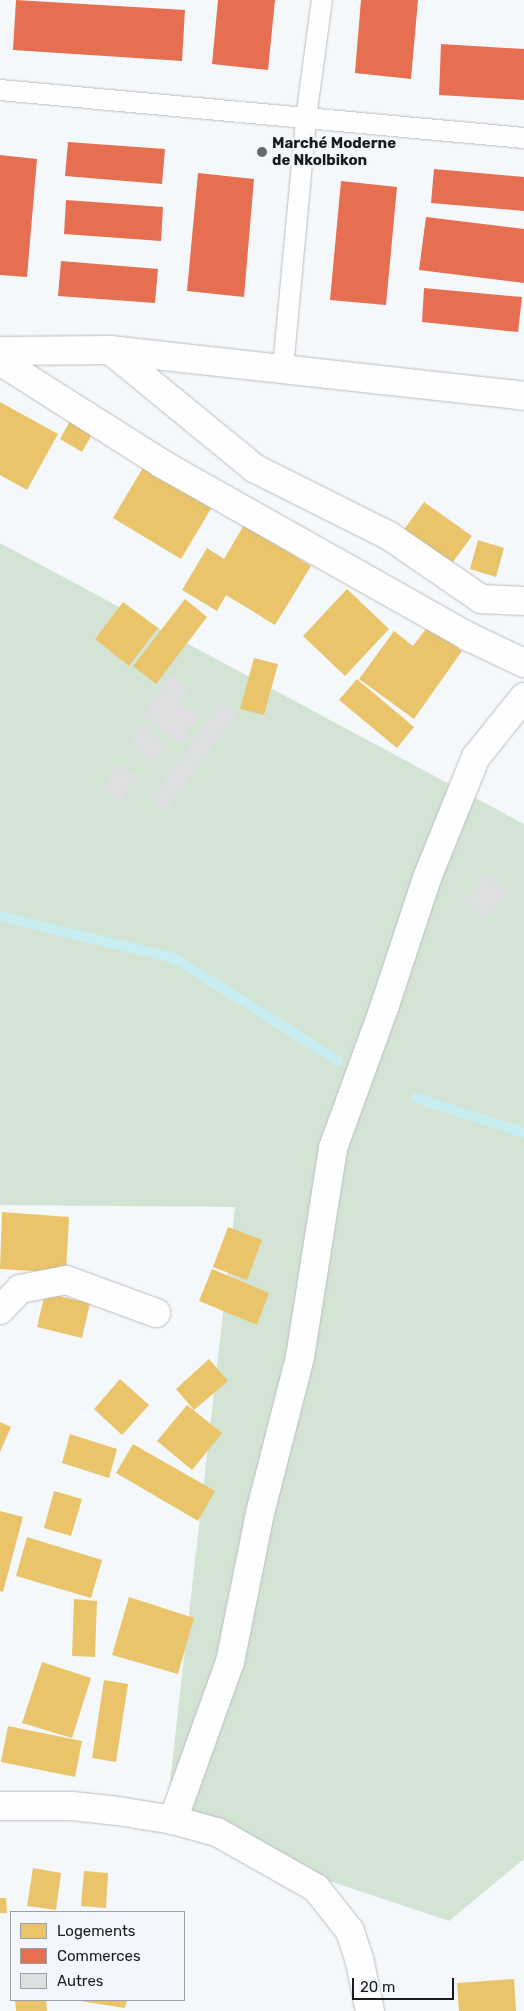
<!DOCTYPE html>
<meta charset="utf-8">
<style>
body{margin:0}
#map{position:relative;width:524px;height:2011px;overflow:hidden;background:#f5f8fb;font-family:Rubik,sans-serif}
div>[style]{position:absolute}
.green>*{inset:0;background:#d3e4d5}
.homes>*{inset:0;background:#e9c46a}
.shops>*{inset:0;background:#e76f51}
.stream>*{height:10px;margin:-5px;padding:0 5px;transform-origin:5px;border-radius:5px;background:#c8eef1}
.building>*{inset:0;background:#dddfe1}
.roads{filter:drop-shadow(0 0 1px #bbbdc0) drop-shadow(0 0 1px #bbbdc0)}
.lane>*{height:20px;margin:-10px;padding:0 10px;transform-origin:10px;border-radius:10px;background:#fefefe}
.street>*{height:28px;margin:-14px;padding:0 14px;transform-origin:14px;border-radius:14px;background:#fefefe}
.dots>*{width:14px;height:14px;translate:-50% -50%;box-sizing:border-box;border:2px solid #f3f7fd;border-radius:50%}
span{translate:-50% -50%;white-space:nowrap;text-align:center;line-height:1.15;-webkit-text-stroke:5px #f3f7fd;paint-order:stroke}
.poi-label{font-size:15px;color:#1a1b1d;font-weight:700}
.left{translate:0 -50%;text-align:left}
.legend{position:absolute;left:10px;top:1911px;width:175px;height:90px;box-sizing:border-box;background:#f3f7fd;border:1px solid #9c9fa3;margin:0;padding:6px 9px;list-style:none;font-size:15px;color:#1a1b1d}
.legend li{display:flex;align-items:center;gap:10px;height:25px}
.legend b{width:25px;border:1px solid #9c9fa3}
.scale{position:absolute;left:352px;top:1978px;width:102px;height:22px;box-sizing:border-box;border:2px solid #1a1b1d;border-top:0;padding-left:6px;font-size:15px;line-height:18px;white-space:nowrap;color:#1a1b1d;-webkit-text-stroke:4px #f3f7fd;paint-order:stroke}
</style>
<div id="map">
<div class="green">
<div style="clip-path:polygon(0 543px,524px 824px,524px 1859px,449px 1921px,165px 1826px,235px 1207px,0 1205px)"></div>
</div>
<div class="homes">
<div style="clip-path:polygon(0 402px,58px 434px,27px 490px,0 475px)"></div>
<div style="clip-path:polygon(77px 409px,99px 422px,82px 452px,60px 439px)"></div>
<div style="clip-path:polygon(144px 466px,212px 507px,181px 559px,113px 518px)"></div>
<div style="clip-path:polygon(424px 502px,472px 536px,447px 570px,400px 535px)"></div>
<div style="clip-path:polygon(244px 525px,311px 566px,275px 625px,226px 595px,217px 611px,182px 590px,207px 548px,224px 559px)"></div>
<div style="clip-path:polygon(478px 540px,504px 548px,496px 577px,470px 569px)"></div>
<div style="clip-path:polygon(347px 589px,389px 629px,345px 676px,303px 636px)"></div>
<div style="clip-path:polygon(185px 599px,207px 617px,156px 684px,133px 666px)"></div>
<div style="clip-path:polygon(123px 602px,158px 628px,129px 666px,95px 639px)"></div>
<div style="clip-path:polygon(428px 626px,462px 651px,414px 719px,359px 679px,394px 631px,413px 646px)"></div>
<div style="clip-path:polygon(254px 658px,278px 664px,264px 715px,240px 709px)"></div>
<div style="clip-path:polygon(357px 679px,414px 727px,397px 748px,339px 700px)"></div>
<div style="clip-path:polygon(2px 1212px,69px 1217px,66px 1273px,0 1269px)"></div>
<div style="clip-path:polygon(228px 1227px,262px 1240px,247px 1280px,213px 1267px)"></div>
<div style="clip-path:polygon(212px 1269px,269px 1293px,257px 1325px,199px 1301px)"></div>
<div style="clip-path:polygon(45px 1293px,90px 1303px,82px 1338px,37px 1327px)"></div>
<div style="clip-path:polygon(209px 1359px,228px 1381px,194px 1410px,176px 1389px)"></div>
<div style="clip-path:polygon(120px 1379px,149px 1405px,122px 1435px,94px 1409px)"></div>
<div style="clip-path:polygon(187px 1405px,222px 1433px,192px 1470px,157px 1441px)"></div>
<div style="clip-path:polygon(0 1422px,11px 1427px,0 1452px)"></div>
<div style="clip-path:polygon(70px 1434px,117px 1449px,109px 1478px,62px 1463px)"></div>
<div style="clip-path:polygon(133px 1444px,215px 1491px,198px 1521px,116px 1473px)"></div>
<div style="clip-path:polygon(54px 1491px,82px 1499px,71px 1536px,44px 1528px)"></div>
<div style="clip-path:polygon(0 1511px,23px 1517px,3px 1592px,0 1591px)"></div>
<div style="clip-path:polygon(27px 1537px,102px 1560px,91px 1598px,16px 1576px)"></div>
<div style="clip-path:polygon(129px 1597px,194px 1618px,178px 1674px,112px 1655px)"></div>
<div style="clip-path:polygon(74px 1599px,97px 1601px,95px 1657px,72px 1656px)"></div>
<div style="clip-path:polygon(42px 1662px,91px 1678px,72px 1738px,22px 1723px)"></div>
<div style="clip-path:polygon(104px 1680px,128px 1684px,116px 1762px,92px 1758px)"></div>
<div style="clip-path:polygon(8px 1726px,82px 1741px,75px 1777px,1px 1762px)"></div>
<div style="clip-path:polygon(33px 1868px,61px 1873px,56px 1910px,27px 1906px)"></div>
<div style="clip-path:polygon(84px 1871px,108px 1873px,106px 1908px,81px 1906px)"></div>
<div style="clip-path:polygon(0 1898px,6px 1898px,7px 1913px,0 1913px)"></div>
<div style="clip-path:polygon(514px 1979px,516px 2011px,459px 2011px,457px 1983px)"></div>
<div style="clip-path:polygon(15px 2000px,46px 2000px,47px 2011px,16px 2011px)"></div>
<div style="clip-path:polygon(73px 2000px,127px 2000px,125px 2008px)"></div>
</div>
<div class="shops">
<div style="clip-path:polygon(16px 0,185px 10px,182px 61px,13px 50px)"></div>
<div style="clip-path:polygon(218px 0,275px 0,268px 70px,212px 64px)"></div>
<div style="clip-path:polygon(361px 0,418px 0,411px 79px,355px 73px)"></div>
<div style="clip-path:polygon(441px 44px,524px 49px,524px 100px,439px 95px)"></div>
<div style="clip-path:polygon(68px 142px,165px 149px,162px 184px,65px 176px)"></div>
<div style="clip-path:polygon(0 155px,37px 159px,27px 277px,0 275px)"></div>
<div style="clip-path:polygon(434px 169px,524px 177px,524px 211px,431px 203px)"></div>
<div style="clip-path:polygon(198px 173px,254px 179px,244px 297px,187px 291px)"></div>
<div style="clip-path:polygon(341px 181px,397px 187px,386px 305px,330px 300px)"></div>
<div style="clip-path:polygon(66px 200px,163px 207px,161px 241px,64px 234px)"></div>
<div style="clip-path:polygon(426px 217px,524px 229px,524px 283px,419px 270px)"></div>
<div style="clip-path:polygon(61px 261px,158px 269px,155px 303px,58px 296px)"></div>
<div style="clip-path:polygon(424px 288px,522px 297px,518px 332px,422px 322px)"></div>
</div>
<div class="stream">
<div style="left:0;top:916px;width:179px;rotate:13.6deg"></div>
<div style="left:174px;top:958px;width:194px;rotate:32.1deg"></div>
<div style="left:417px;top:1098px;width:113px;rotate:18.1deg"></div>
</div>
<div class="building">
<div style="clip-path:polygon(172px 674px,191px 688px,180px 703px,199px 717px,180px 743px,142px 715px)"></div>
<div style="clip-path:polygon(221px 702px,237px 714px,166px 811px,151px 799px)"></div>
<div style="clip-path:polygon(145px 724px,167px 745px,151px 762px,129px 741px)"></div>
<div style="clip-path:polygon(117px 763px,137px 775px,121px 802px,101px 790px)"></div>
<div style="clip-path:polygon(485px 874px,510px 894px,486px 921px,462px 901px)"></div>
</div>
<div class="roads">
<div class="lane">
<div style="left:0;top:90px;width:526px;rotate:5.23deg"></div>
<div style="left:283px;top:368px;width:251px;rotate:-84.7deg"></div>
<div style="left:306px;top:118px;width:119px;rotate:-82.3deg"></div>
</div>
<div class="street">
<div style="left:110px;top:350px;width:186px;rotate:39.3deg"></div>
<div style="left:254px;top:468px;width:150px;rotate:26.6deg"></div>
<div style="left:388px;top:535px;width:113px;rotate:34.5deg"></div>
<div style="left:481px;top:599px;width:43px;rotate:2.7deg"></div>
<div style="left:0;top:351px;width:110px;rotate:-0.5deg"></div>
<div style="left:110px;top:350px;width:417px;rotate:6.3deg"></div>
<div style="left:0;top:361px;width:192px;rotate:32.4deg"></div>
<div style="left:162px;top:464px;width:352px;rotate:29.4deg"></div>
<div style="left:469px;top:637px;width:61px;rotate:25.3deg"></div>
<div style="left:0;top:1310px;width:29px;rotate:-46deg"></div>
<div style="left:20px;top:1289px;width:47px;rotate:-11.1deg"></div>
<div style="left:66px;top:1280px;width:96px;rotate:20.1deg"></div>
<div style="left:0;top:1806px;width:72px"></div>
<div style="left:72px;top:1806px;width:46px;rotate:6.2deg"></div>
<div style="left:118px;top:1811px;width:56px;rotate:9.3deg"></div>
<div style="left:173px;top:1820px;width:46px;rotate:15.3deg"></div>
<div style="left:217px;top:1832px;width:114px;rotate:29.5deg"></div>
<div style="left:316px;top:1888px;width:55px;rotate:51.7deg"></div>
<div style="left:350px;top:1931px;width:28px;rotate:72deg"></div>
<div style="left:359px;top:1958px;width:54px;rotate:78.3deg"></div>
<div style="left:173px;top:1820px;width:168px;rotate:-70.2deg"></div>
<div style="left:230px;top:1662px;width:152px;rotate:-78.6deg"></div>
<div style="left:260px;top:1513px;width:161px;rotate:-75.6deg"></div>
<div style="left:300px;top:1357px;width:212px;rotate:-81deg"></div>
<div style="left:333px;top:1148px;width:152px;rotate:-70deg"></div>
<div style="left:385px;top:1005px;width:134px;rotate:-71.7deg"></div>
<div style="left:427px;top:878px;width:131px;rotate:-68deg"></div>
<div style="left:476px;top:757px;width:77px;rotate:-51.3deg"></div>
</div>
</div>
<div class="dots">
<div style="left:262px;top:152px;background:#67686b"></div>
</div>
<div class="poi-label">
<span class="left" style="left:272px;top:152px">Marché Moderne<br>de Nkolbikon</span>
</div>
<ul class="legend">
<li><b style="height:14px;background:#e9c46a"></b>Logements</li>
<li><b style="height:14px;background:#e76f51"></b>Commerces</li>
<li><b style="height:14px;background:#dddfe1"></b>Autres</li>
</ul>
<div class="scale">20 m</div>
</div>
